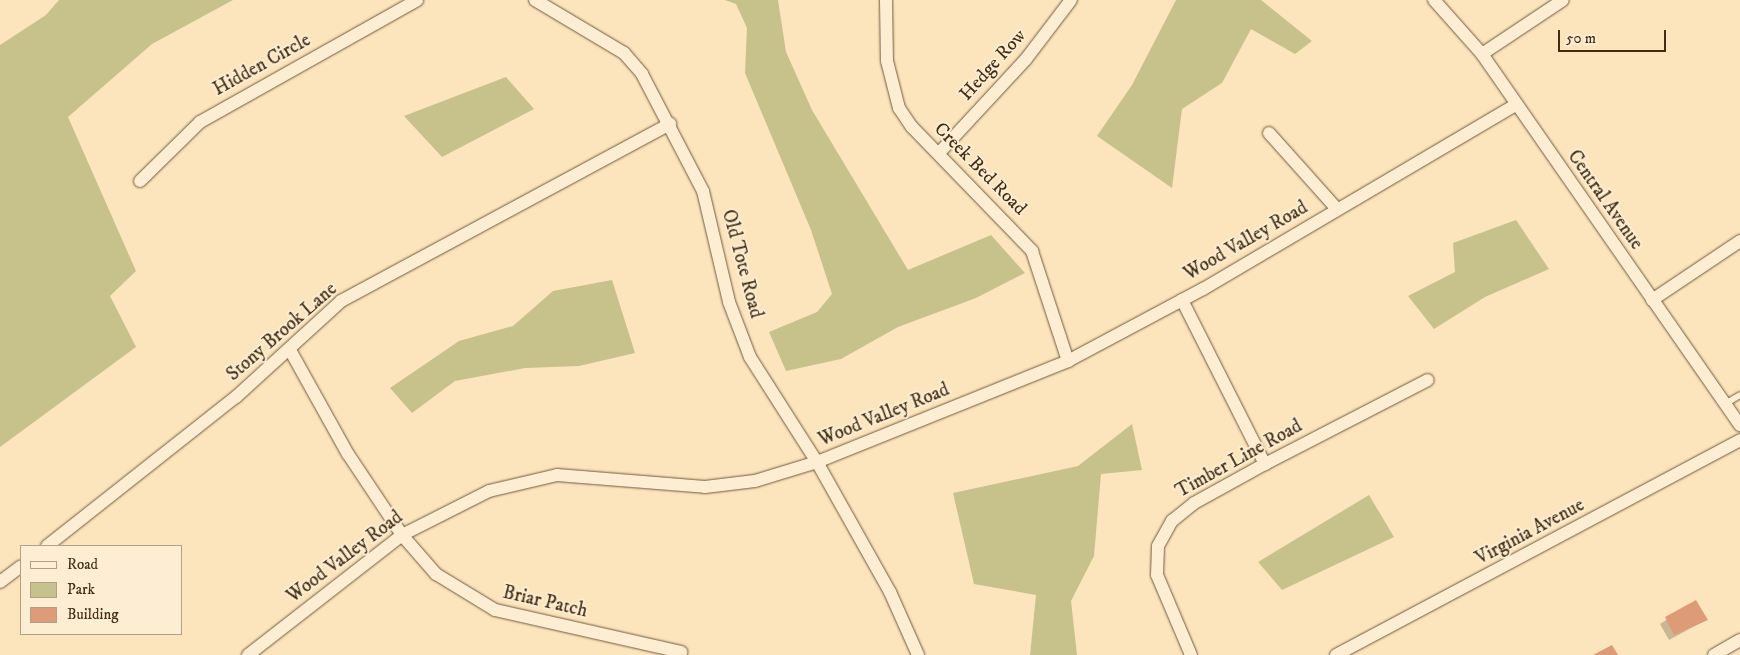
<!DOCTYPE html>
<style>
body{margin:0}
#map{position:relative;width:1740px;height:655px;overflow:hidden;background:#fce4bc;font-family:"IM FELL DW Pica",serif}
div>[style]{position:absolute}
.green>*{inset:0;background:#c7c28c}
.shadow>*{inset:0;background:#0003}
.building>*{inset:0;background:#dd9b77}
.roads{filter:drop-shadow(0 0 1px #705b3d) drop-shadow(0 0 1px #705b3d)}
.lane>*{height:6px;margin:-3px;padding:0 3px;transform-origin:3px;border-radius:3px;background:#fdedd3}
.street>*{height:12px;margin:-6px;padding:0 6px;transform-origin:6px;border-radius:6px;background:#fdedd3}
span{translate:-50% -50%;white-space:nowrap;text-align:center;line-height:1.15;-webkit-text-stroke:4px #fdedd3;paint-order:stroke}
.street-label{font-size:19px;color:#422d13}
.legend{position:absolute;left:20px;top:545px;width:162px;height:90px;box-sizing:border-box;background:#fdedd3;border:1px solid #b2a086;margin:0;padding:6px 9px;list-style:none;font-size:15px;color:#422d13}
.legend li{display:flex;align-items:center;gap:10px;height:25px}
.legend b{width:25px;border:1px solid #b2a086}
.scale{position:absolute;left:1558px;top:30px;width:108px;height:22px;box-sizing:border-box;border:2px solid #422d13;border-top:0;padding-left:6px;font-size:15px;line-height:18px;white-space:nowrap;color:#422d13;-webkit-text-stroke:4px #fdedd3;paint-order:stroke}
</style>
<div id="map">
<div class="green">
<div style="clip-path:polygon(59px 0,233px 0,152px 44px,68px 117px,136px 271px,110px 296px,136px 347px,0 447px,0 45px,46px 15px)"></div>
<div style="clip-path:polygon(725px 0,778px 0,786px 52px,812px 110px,908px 270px,991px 235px,1025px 273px,976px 298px,898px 327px,841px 359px,786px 371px,769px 332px,817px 312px,832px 294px,811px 230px,745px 73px,747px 28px,736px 4px)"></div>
<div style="clip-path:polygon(1176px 0,1261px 0,1312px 41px,1295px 54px,1251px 29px,1222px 83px,1182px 109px,1172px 188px,1097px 136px,1132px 85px)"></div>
<div style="clip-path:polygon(506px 77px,534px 109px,442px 157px,404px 116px)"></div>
<div style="clip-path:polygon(1516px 220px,1549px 269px,1485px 297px,1434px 329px,1408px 296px,1455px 272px,1453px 243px)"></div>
<div style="clip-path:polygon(612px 280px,635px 353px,579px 366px,525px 368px,455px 381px,412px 413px,390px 388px,459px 341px,513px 326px,553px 291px)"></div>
<div style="clip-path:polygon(1132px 424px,1142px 470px,1101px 474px,1094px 556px,1071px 601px,1077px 655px,1030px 655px,1036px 595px,974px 584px,953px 493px,1078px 466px)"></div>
<div style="clip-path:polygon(1369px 495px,1394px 537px,1282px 590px,1258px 562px)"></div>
</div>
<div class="shadow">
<div style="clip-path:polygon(1696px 601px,1706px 620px,1669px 640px,1660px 624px)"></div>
</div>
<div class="building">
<div style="clip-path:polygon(1696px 600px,1708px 620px,1674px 635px,1665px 617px)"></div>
<div style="clip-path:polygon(1612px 645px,1618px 655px,1593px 655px)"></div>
</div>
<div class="roads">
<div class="lane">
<div style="left:1725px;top:404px;width:17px;rotate:-31deg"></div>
</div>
<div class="street">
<div style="left:535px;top:0;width:104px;rotate:30.8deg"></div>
<div style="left:624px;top:53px;width:28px;rotate:49deg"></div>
<div style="left:642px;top:74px;width:132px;rotate:62.5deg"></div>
<div style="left:703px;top:191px;width:114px;rotate:76.8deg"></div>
<div style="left:729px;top:302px;width:59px;rotate:69.1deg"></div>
<div style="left:750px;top:357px;width:125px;rotate:57.5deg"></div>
<div style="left:817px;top:462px;width:149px;rotate:60.7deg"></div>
<div style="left:890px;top:592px;width:69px;rotate:66deg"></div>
<div style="left:886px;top:0;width:61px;rotate:89.1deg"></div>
<div style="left:887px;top:61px;width:49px;rotate:75.7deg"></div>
<div style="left:899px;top:108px;width:23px;rotate:56deg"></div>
<div style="left:912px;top:127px;width:173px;rotate:45.9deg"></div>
<div style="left:1032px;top:251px;width:116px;rotate:71.9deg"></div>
<div style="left:1434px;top:0;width:72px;rotate:48.4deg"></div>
<div style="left:1482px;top:54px;width:452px;rotate:55.2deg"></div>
<div style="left:1482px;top:54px;width:97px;rotate:-33.7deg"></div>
<div style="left:1269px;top:133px;width:102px;rotate:48.2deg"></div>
<div style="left:939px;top:153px;width:128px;rotate:-47.2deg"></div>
<div style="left:1026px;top:59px;width:74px;rotate:-52.7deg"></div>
<div style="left:140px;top:181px;width:84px;rotate:-44.5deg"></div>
<div style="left:200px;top:122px;width:249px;rotate:-29.3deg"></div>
<div style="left:1182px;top:300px;width:184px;rotate:63.2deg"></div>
<div style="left:1652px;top:300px;width:106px;rotate:-33.8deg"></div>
<div style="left:290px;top:350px;width:119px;rotate:60.9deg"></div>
<div style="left:348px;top:454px;width:97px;rotate:56.3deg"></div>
<div style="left:402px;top:535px;width:52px;rotate:48.9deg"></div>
<div style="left:436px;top:574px;width:69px;rotate:31.4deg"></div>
<div style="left:495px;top:610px;width:191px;rotate:12.7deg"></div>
<div style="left:47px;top:546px;width:241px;rotate:-38.3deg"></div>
<div style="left:236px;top:397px;width:142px;rotate:-42.4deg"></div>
<div style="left:341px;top:301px;width:374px;rotate:-28.3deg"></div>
<div style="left:0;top:582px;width:26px;rotate:-37deg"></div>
<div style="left:248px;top:655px;width:195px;rotate:-37.9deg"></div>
<div style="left:402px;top:535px;width:97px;rotate:-26.8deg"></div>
<div style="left:489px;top:491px;width:70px;rotate:-13.2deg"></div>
<div style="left:557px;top:475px;width:148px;rotate:4.6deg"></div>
<div style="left:705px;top:487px;width:50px;rotate:-6.8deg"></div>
<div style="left:755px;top:481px;width:65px;rotate:-17deg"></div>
<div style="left:817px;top:462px;width:271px;rotate:-21.9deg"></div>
<div style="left:1068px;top:361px;width:153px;rotate:-28.1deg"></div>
<div style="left:1203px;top:289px;width:362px;rotate:-30.5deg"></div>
<div style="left:1191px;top:655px;width:87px;rotate:-113deg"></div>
<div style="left:1157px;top:575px;width:29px;rotate:-88deg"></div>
<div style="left:1158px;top:546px;width:29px;rotate:-61deg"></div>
<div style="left:1172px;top:521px;width:28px;rotate:-39deg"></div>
<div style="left:1194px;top:503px;width:81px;rotate:-28.8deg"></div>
<div style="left:1265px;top:464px;width:183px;rotate:-27.3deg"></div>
<div style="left:1336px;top:655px;width:458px;rotate:-28deg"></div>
<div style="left:1714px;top:655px;width:30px;rotate:-30deg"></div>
</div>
</div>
<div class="street-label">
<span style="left:262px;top:65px;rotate:-29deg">Hidden Circle</span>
<span style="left:993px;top:65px;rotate:-48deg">Hedge Row</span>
<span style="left:980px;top:169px;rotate:45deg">Creek Bed Road</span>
<span style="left:1605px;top:200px;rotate:55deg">Central Avenue</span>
<span style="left:1246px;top:241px;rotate:-30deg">Wood Valley Road</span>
<span style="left:742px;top:264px;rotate:75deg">Old Tote Road</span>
<span style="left:282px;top:332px;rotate:-41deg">Stony Brook Lane</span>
<span style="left:884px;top:415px;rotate:-22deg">Wood Valley Road</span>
<span style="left:1239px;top:459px;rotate:-29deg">Timber Line Road</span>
<span style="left:1530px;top:532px;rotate:-28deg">Virginia Avenue</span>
<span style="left:345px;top:557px;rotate:-37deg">Wood Valley Road</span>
<span style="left:545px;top:602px;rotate:13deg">Briar Patch</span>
</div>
<ul class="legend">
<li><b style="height:6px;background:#fdedd3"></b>Road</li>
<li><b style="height:14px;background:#c7c28c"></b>Park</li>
<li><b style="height:14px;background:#dd9b77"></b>Building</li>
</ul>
<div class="scale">50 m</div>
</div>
